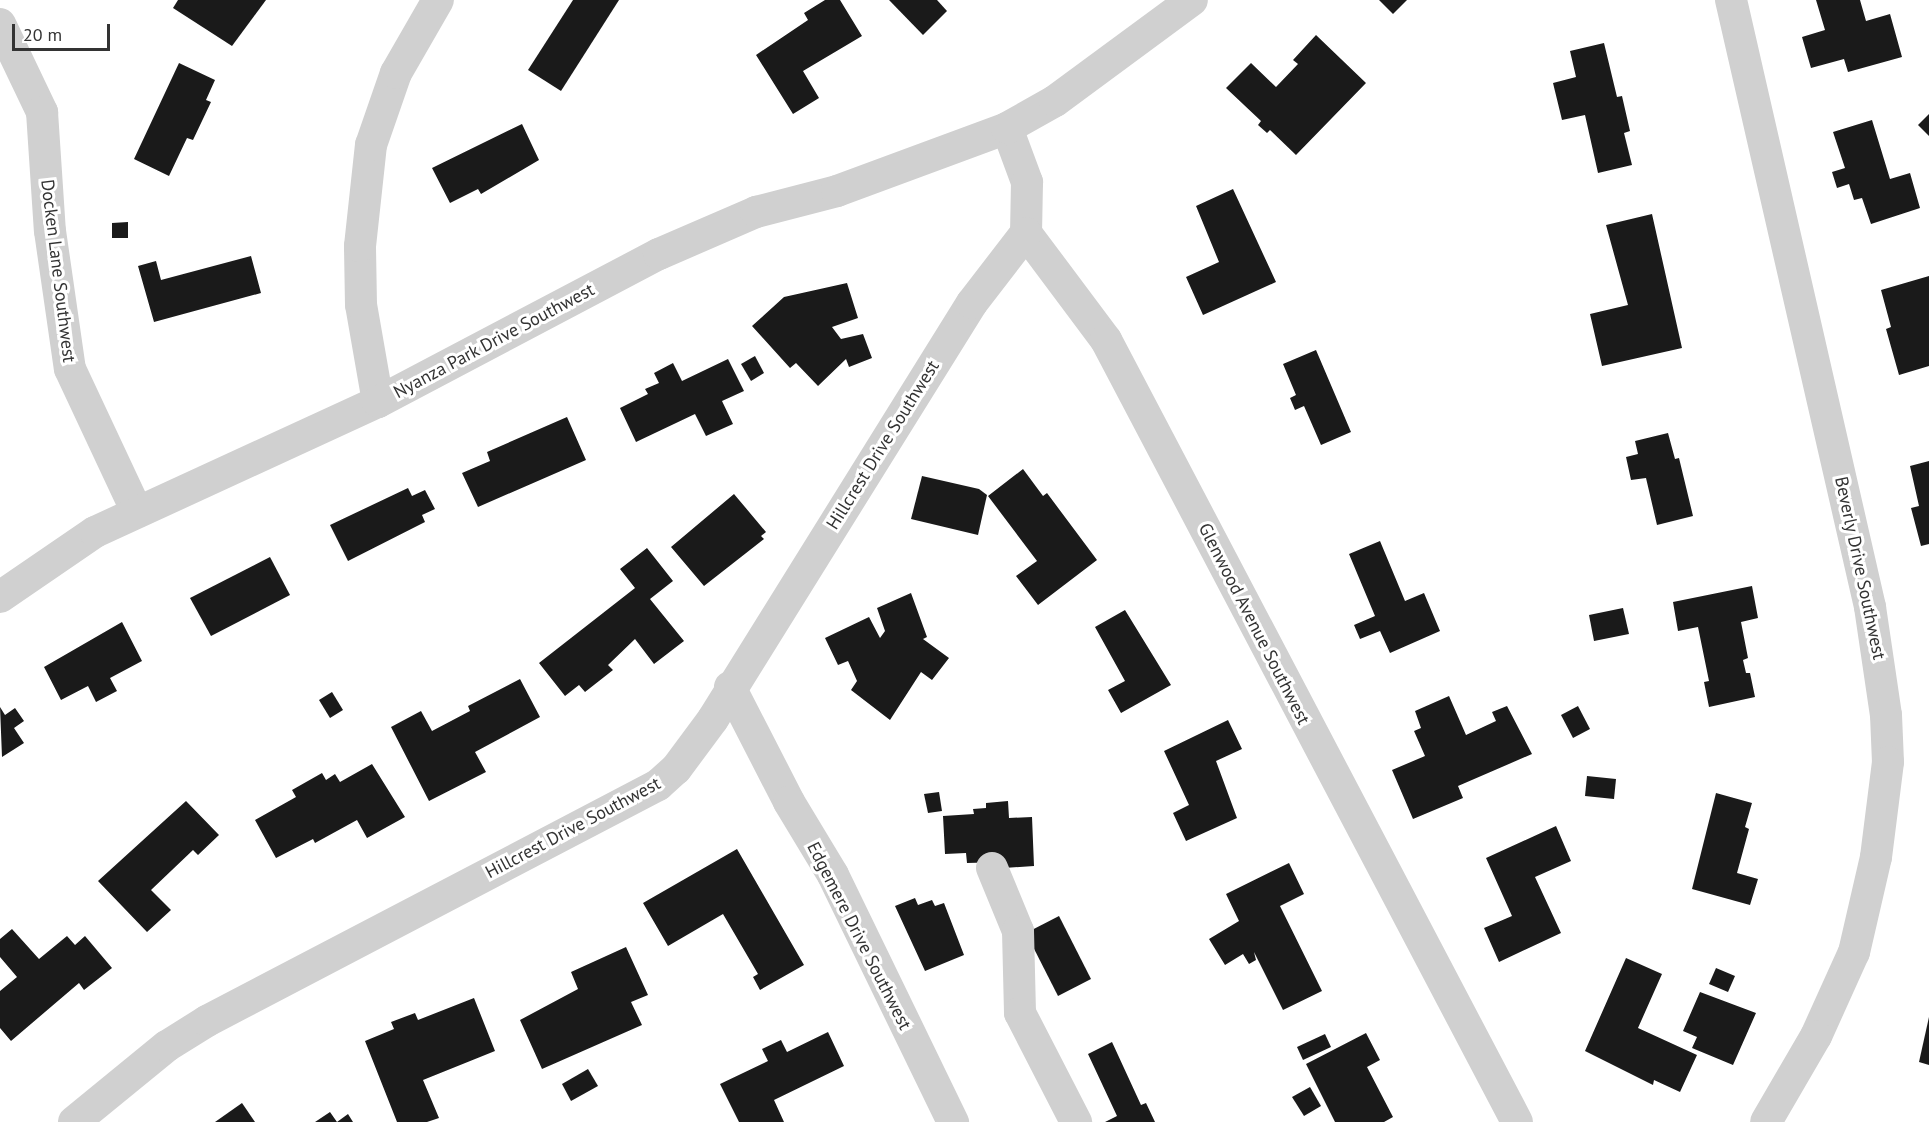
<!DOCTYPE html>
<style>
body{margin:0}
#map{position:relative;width:1929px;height:1122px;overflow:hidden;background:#fff;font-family:"PT Sans",sans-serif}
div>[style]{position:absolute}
.building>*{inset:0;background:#1a1a1a}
.minor>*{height:32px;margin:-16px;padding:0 16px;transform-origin:16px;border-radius:16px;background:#d0d0d0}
span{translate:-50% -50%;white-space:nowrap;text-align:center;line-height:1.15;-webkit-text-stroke:6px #fff;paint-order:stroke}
.street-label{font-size:18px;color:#333}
.scale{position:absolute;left:12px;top:24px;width:98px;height:27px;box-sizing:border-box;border:3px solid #333;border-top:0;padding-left:8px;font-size:18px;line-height:21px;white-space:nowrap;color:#333;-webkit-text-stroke:4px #fff;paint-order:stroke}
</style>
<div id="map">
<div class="building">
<div style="clip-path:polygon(178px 0,266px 0,232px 46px,173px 8px)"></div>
<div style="clip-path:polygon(573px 0,619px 0,561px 91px,528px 70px)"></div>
<div style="clip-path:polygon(825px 0,840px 0,862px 36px,803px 71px,819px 98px,793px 114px,756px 55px,808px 20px,804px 13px)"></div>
<div style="clip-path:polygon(889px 0,937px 0,947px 11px,923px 35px)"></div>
<div style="clip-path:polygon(1379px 0,1407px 0,1393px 14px)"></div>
<div style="clip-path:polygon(1816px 0,1860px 0,1866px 21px,1890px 14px,1902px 57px,1848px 72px,1844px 59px,1811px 68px,1802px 37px,1825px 30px)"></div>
<div style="clip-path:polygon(1316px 35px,1366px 83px,1296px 155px,1270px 130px,1267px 133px,1258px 125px,1261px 121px,1226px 88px,1251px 63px,1276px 87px,1298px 64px,1293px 60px)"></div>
<div style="clip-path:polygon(1604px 43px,1617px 97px,1622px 96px,1630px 131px,1624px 133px,1632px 165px,1598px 173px,1585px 115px,1562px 120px,1553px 83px,1576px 77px,1570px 51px)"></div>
<div style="clip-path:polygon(179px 63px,215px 80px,206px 100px,211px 102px,193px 140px,187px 138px,169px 176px,134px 159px)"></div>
<div style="clip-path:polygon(1929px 114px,1929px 136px,1918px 125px)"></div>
<div style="clip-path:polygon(1872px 120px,1890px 179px,1910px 173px,1920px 208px,1871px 224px,1862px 198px,1854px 200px,1849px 184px,1837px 188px,1832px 172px,1845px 168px,1833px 132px)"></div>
<div style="clip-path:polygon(522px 124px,539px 160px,481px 194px,478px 189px,450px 203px,432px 168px)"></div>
<div style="clip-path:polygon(1233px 189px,1276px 282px,1203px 315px,1186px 277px,1219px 262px,1196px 206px)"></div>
<div style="clip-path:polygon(1652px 214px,1682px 348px,1602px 366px,1590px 314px,1628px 305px,1606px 225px)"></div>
<div style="clip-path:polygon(128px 222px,128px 238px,112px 238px,112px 223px)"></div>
<div style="clip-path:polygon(251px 256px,261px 293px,154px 322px,138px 266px,156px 261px,161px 280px)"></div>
<div style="clip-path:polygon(1929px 276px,1929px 366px,1899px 375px,1886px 329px,1891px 327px,1881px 290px)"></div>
<div style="clip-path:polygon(847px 283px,858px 318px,832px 327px,841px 339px,863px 334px,872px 358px,849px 367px,846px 359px,818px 386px,796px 363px,790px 368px,752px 326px,784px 297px)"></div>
<div style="clip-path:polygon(1316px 350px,1351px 432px,1321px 445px,1304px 406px,1295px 410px,1290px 398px,1296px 395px,1283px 364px)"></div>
<div style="clip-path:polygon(755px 356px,764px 373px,751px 381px,741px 364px)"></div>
<div style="clip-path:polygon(728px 359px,744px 391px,722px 401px,733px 424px,706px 436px,695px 414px,636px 442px,620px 408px,648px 394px,645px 389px,659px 383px,654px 373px,673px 363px,682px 381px)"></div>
<div style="clip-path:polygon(567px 417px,586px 460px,478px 507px,462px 473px,490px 461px,487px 452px)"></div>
<div style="clip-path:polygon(1668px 433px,1675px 459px,1679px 458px,1693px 516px,1657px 525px,1646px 478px,1631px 480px,1626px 457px,1638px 454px,1635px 441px)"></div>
<div style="clip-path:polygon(1929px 461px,1929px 544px,1921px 546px,1911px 508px,1919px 506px,1910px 466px)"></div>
<div style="clip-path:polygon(1023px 469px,1043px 496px,1047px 493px,1097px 560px,1038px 605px,1016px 576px,1037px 561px,988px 496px)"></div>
<div style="clip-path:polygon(922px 476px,979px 489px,987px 495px,978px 535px,911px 519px)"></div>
<div style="clip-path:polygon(408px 488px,412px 496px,425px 490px,435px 509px,422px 515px,425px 522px,348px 561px,330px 525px)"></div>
<div style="clip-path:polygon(734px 494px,766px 532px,761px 536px,764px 539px,704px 586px,671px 547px)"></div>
<div style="clip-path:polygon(1380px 541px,1405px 601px,1424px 593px,1440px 631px,1390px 653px,1380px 631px,1360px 639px,1354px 625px,1375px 616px,1349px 554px)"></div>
<div style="clip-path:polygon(647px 548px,673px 581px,650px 599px,684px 641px,654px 664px,635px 639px,608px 665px,613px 670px,585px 692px,579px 685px,565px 696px,539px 663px,635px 588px,620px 569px)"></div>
<div style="clip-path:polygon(270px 557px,290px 595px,211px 636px,190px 598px)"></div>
<div style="clip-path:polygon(1752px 586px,1758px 618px,1741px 622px,1748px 658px,1743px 660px,1746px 673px,1750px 673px,1755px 697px,1709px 707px,1704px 682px,1709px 681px,1698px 627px,1678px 631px,1673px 602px)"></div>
<div style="clip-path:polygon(911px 593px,927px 637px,923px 639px,949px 658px,932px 680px,921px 672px,890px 720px,851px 690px,857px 681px,848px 661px,838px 665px,825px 638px,869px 617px,880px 638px,885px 631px,877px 608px)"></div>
<div style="clip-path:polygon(1623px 608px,1629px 634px,1594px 641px,1589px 615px)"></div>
<div style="clip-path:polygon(1125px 610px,1171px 685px,1121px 713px,1108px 690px,1125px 681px,1095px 627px)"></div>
<div style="clip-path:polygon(122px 622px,142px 661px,110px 678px,117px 691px,96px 702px,88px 686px,61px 700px,44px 667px)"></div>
<div style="clip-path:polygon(520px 679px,540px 717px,475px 752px,486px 772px,429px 801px,391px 727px,421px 711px,432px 731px,470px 711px,468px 706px)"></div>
<div style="clip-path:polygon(332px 692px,343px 710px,330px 718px,319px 700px)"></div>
<div style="clip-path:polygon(1449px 696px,1466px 735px,1496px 721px,1492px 712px,1507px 706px,1532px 754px,1458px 786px,1463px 798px,1413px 819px,1392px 770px,1425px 756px,1414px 731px,1421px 728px,1415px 711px)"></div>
<div style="clip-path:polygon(1578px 706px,1590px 729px,1573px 738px,1561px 715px)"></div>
<div style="clip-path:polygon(0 707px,5px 715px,15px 708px,24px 721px,14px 728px,24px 743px,2px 757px)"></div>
<div style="clip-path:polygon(1228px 720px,1242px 749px,1216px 761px,1237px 818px,1186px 841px,1173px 813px,1189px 805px,1164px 751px)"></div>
<div style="clip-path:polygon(372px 764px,405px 817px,367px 838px,357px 820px,315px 843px,313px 839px,276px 858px,255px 820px,296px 797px,292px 790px,322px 773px,326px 780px,335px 774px,340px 782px)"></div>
<div style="clip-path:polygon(1587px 776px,1616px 779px,1614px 799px,1585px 796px)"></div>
<div style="clip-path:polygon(939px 792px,942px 811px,928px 813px,924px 794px)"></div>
<div style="clip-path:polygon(1716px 793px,1752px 803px,1745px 827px,1749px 829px,1737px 873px,1758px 879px,1750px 905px,1692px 889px)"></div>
<div style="clip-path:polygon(186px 801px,219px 835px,198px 855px,193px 850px,151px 890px,171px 910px,147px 932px,98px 881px)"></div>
<div style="clip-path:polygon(1008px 801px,1009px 818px,1032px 817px,1034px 866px,1004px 868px,1004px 862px,967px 863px,966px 853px,945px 854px,943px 816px,974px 814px,973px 809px,986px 808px,986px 803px)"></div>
<div style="clip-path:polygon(1556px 826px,1571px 861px,1535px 877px,1561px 933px,1499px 962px,1484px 928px,1512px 916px,1486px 858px)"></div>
<div style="clip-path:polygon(737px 849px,804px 965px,760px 990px,753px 977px,758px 974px,723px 914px,668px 946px,643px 903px)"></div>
<div style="clip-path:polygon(1289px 863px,1304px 894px,1280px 906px,1322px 991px,1283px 1010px,1254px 952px,1256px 960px,1249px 964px,1243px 954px,1225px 965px,1209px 939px,1239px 921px,1226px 894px)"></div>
<div style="clip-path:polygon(915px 898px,918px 905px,932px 900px,935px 906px,944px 903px,964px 955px,925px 971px,895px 906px)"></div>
<div style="clip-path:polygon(1059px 916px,1091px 979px,1058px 996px,1026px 933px)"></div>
<div style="clip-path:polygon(12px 929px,39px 959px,67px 936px,75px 945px,85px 936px,112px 968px,84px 990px,79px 983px,11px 1041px,0 1028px,0 991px,17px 977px,0 957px,0 939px)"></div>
<div style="clip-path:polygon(626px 947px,648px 995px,631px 1002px,642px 1025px,542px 1069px,520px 1020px,578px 989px,571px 972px)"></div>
<div style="clip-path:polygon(1626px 958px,1662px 974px,1638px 1028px,1697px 1055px,1680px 1092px,1654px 1080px,1653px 1085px,1585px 1051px)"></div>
<div style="clip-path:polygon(1716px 968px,1735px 976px,1728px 992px,1709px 984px)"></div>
<div style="clip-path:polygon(1700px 992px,1756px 1013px,1733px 1065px,1692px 1048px,1697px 1037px,1683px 1031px)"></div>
<div style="clip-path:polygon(474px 998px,495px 1051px,423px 1080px,439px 1118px,427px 1122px,397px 1122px,365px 1041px,394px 1029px,391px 1022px,415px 1013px,418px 1020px)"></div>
<div style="clip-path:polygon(1929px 1017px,1929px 1065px,1919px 1062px)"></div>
<div style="clip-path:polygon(828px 1032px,844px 1066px,774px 1100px,784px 1122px,739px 1122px,720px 1084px,768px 1061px,762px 1049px,781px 1040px,787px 1052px)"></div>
<div style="clip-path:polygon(1366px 1033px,1380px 1060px,1367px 1067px,1393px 1117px,1384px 1122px,1335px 1122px,1306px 1064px)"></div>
<div style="clip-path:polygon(1325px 1034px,1331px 1047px,1303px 1060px,1297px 1047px)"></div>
<div style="clip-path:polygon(1112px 1042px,1141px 1105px,1146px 1103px,1155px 1122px,1105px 1122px,1117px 1116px,1088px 1054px)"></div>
<div style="clip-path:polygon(588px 1069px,598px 1086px,571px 1101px,562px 1084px)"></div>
<div style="clip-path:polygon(1310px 1087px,1321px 1106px,1304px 1116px,1292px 1097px)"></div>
<div style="clip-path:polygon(242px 1103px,255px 1122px,215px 1122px)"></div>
<div style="clip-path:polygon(330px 1112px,337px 1122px,348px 1114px,353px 1122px,315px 1122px)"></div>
</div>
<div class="minor">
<div style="left:1731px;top:0;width:623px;rotate:77.1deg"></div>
<div style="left:1870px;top:607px;width:109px;rotate:81.6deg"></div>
<div style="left:1886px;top:715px;width:47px;rotate:87.6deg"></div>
<div style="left:1888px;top:762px;width:96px;rotate:97.2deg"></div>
<div style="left:1876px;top:857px;width:98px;rotate:103deg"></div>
<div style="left:1854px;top:952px;width:92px;rotate:114.3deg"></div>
<div style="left:1816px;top:1036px;width:99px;rotate:120.2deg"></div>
<div style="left:0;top:24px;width:98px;rotate:64.5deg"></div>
<div style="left:42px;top:112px;width:119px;rotate:86.2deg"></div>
<div style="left:50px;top:231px;width:139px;rotate:81.8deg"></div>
<div style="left:70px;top:369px;width:158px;rotate:64.9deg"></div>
<div style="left:1007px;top:128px;width:58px;rotate:69.7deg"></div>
<div style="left:1027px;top:182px;width:51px;rotate:91.1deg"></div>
<div style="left:1026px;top:233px;width:134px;rotate:53.2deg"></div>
<div style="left:1106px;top:340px;width:883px;rotate:62.27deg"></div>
<div style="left:378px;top:402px;width:98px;rotate:-99.9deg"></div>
<div style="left:361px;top:305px;width:59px;rotate:-91deg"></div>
<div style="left:360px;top:246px;width:102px;rotate:-83.8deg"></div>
<div style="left:371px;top:145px;width:76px;rotate:-70.9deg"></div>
<div style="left:396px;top:73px;width:84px;rotate:-60.1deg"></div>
<div style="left:0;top:597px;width:115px;rotate:-34.4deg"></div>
<div style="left:95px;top:532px;width:311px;rotate:-24.7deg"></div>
<div style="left:378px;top:402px;width:318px;rotate:-27.8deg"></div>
<div style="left:659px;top:254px;width:106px;rotate:-23.4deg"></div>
<div style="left:756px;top:212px;width:84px;rotate:-14.5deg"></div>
<div style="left:837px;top:191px;width:181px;rotate:-20.3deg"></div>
<div style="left:1007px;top:128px;width:55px;rotate:-29.4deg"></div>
<div style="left:1055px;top:101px;width:170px;rotate:-36.4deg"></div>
<div style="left:730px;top:687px;width:129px;rotate:62.8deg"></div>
<div style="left:789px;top:802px;width:85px;rotate:58.9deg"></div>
<div style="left:833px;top:875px;width:275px;rotate:64.1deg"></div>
<div style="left:992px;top:868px;width:68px;rotate:67.6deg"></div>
<div style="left:1018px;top:931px;width:82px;rotate:88.6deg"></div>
<div style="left:1020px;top:1013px;width:123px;rotate:62.8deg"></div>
<div style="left:74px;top:1122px;width:120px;rotate:-39.3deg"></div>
<div style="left:167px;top:1046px;width:47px;rotate:-32deg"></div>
<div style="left:207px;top:1021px;width:509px;rotate:-27.62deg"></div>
<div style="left:658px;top:785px;width:24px;rotate:-42deg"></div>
<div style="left:676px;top:769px;width:62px;rotate:-53.5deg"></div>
<div style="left:713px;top:719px;width:490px;rotate:-58.1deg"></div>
<div style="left:972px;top:303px;width:88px;rotate:-52.4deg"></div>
</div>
<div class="street-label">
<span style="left:58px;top:271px;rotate:83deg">Docken Lane Southwest</span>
<span style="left:494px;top:341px;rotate:-28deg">Nyanza Park Drive Southwest</span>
<span style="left:883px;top:445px;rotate:-58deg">Hillcrest Drive Southwest</span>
<span style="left:1860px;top:568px;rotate:78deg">Beverly Drive Southwest</span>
<span style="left:1254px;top:624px;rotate:63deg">Glenwood Avenue Southwest</span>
<span style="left:573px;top:828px;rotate:-28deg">Hillcrest Drive Southwest</span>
<span style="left:859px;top:936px;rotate:63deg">Edgemere Drive Southwest</span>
</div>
<div class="scale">20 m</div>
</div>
